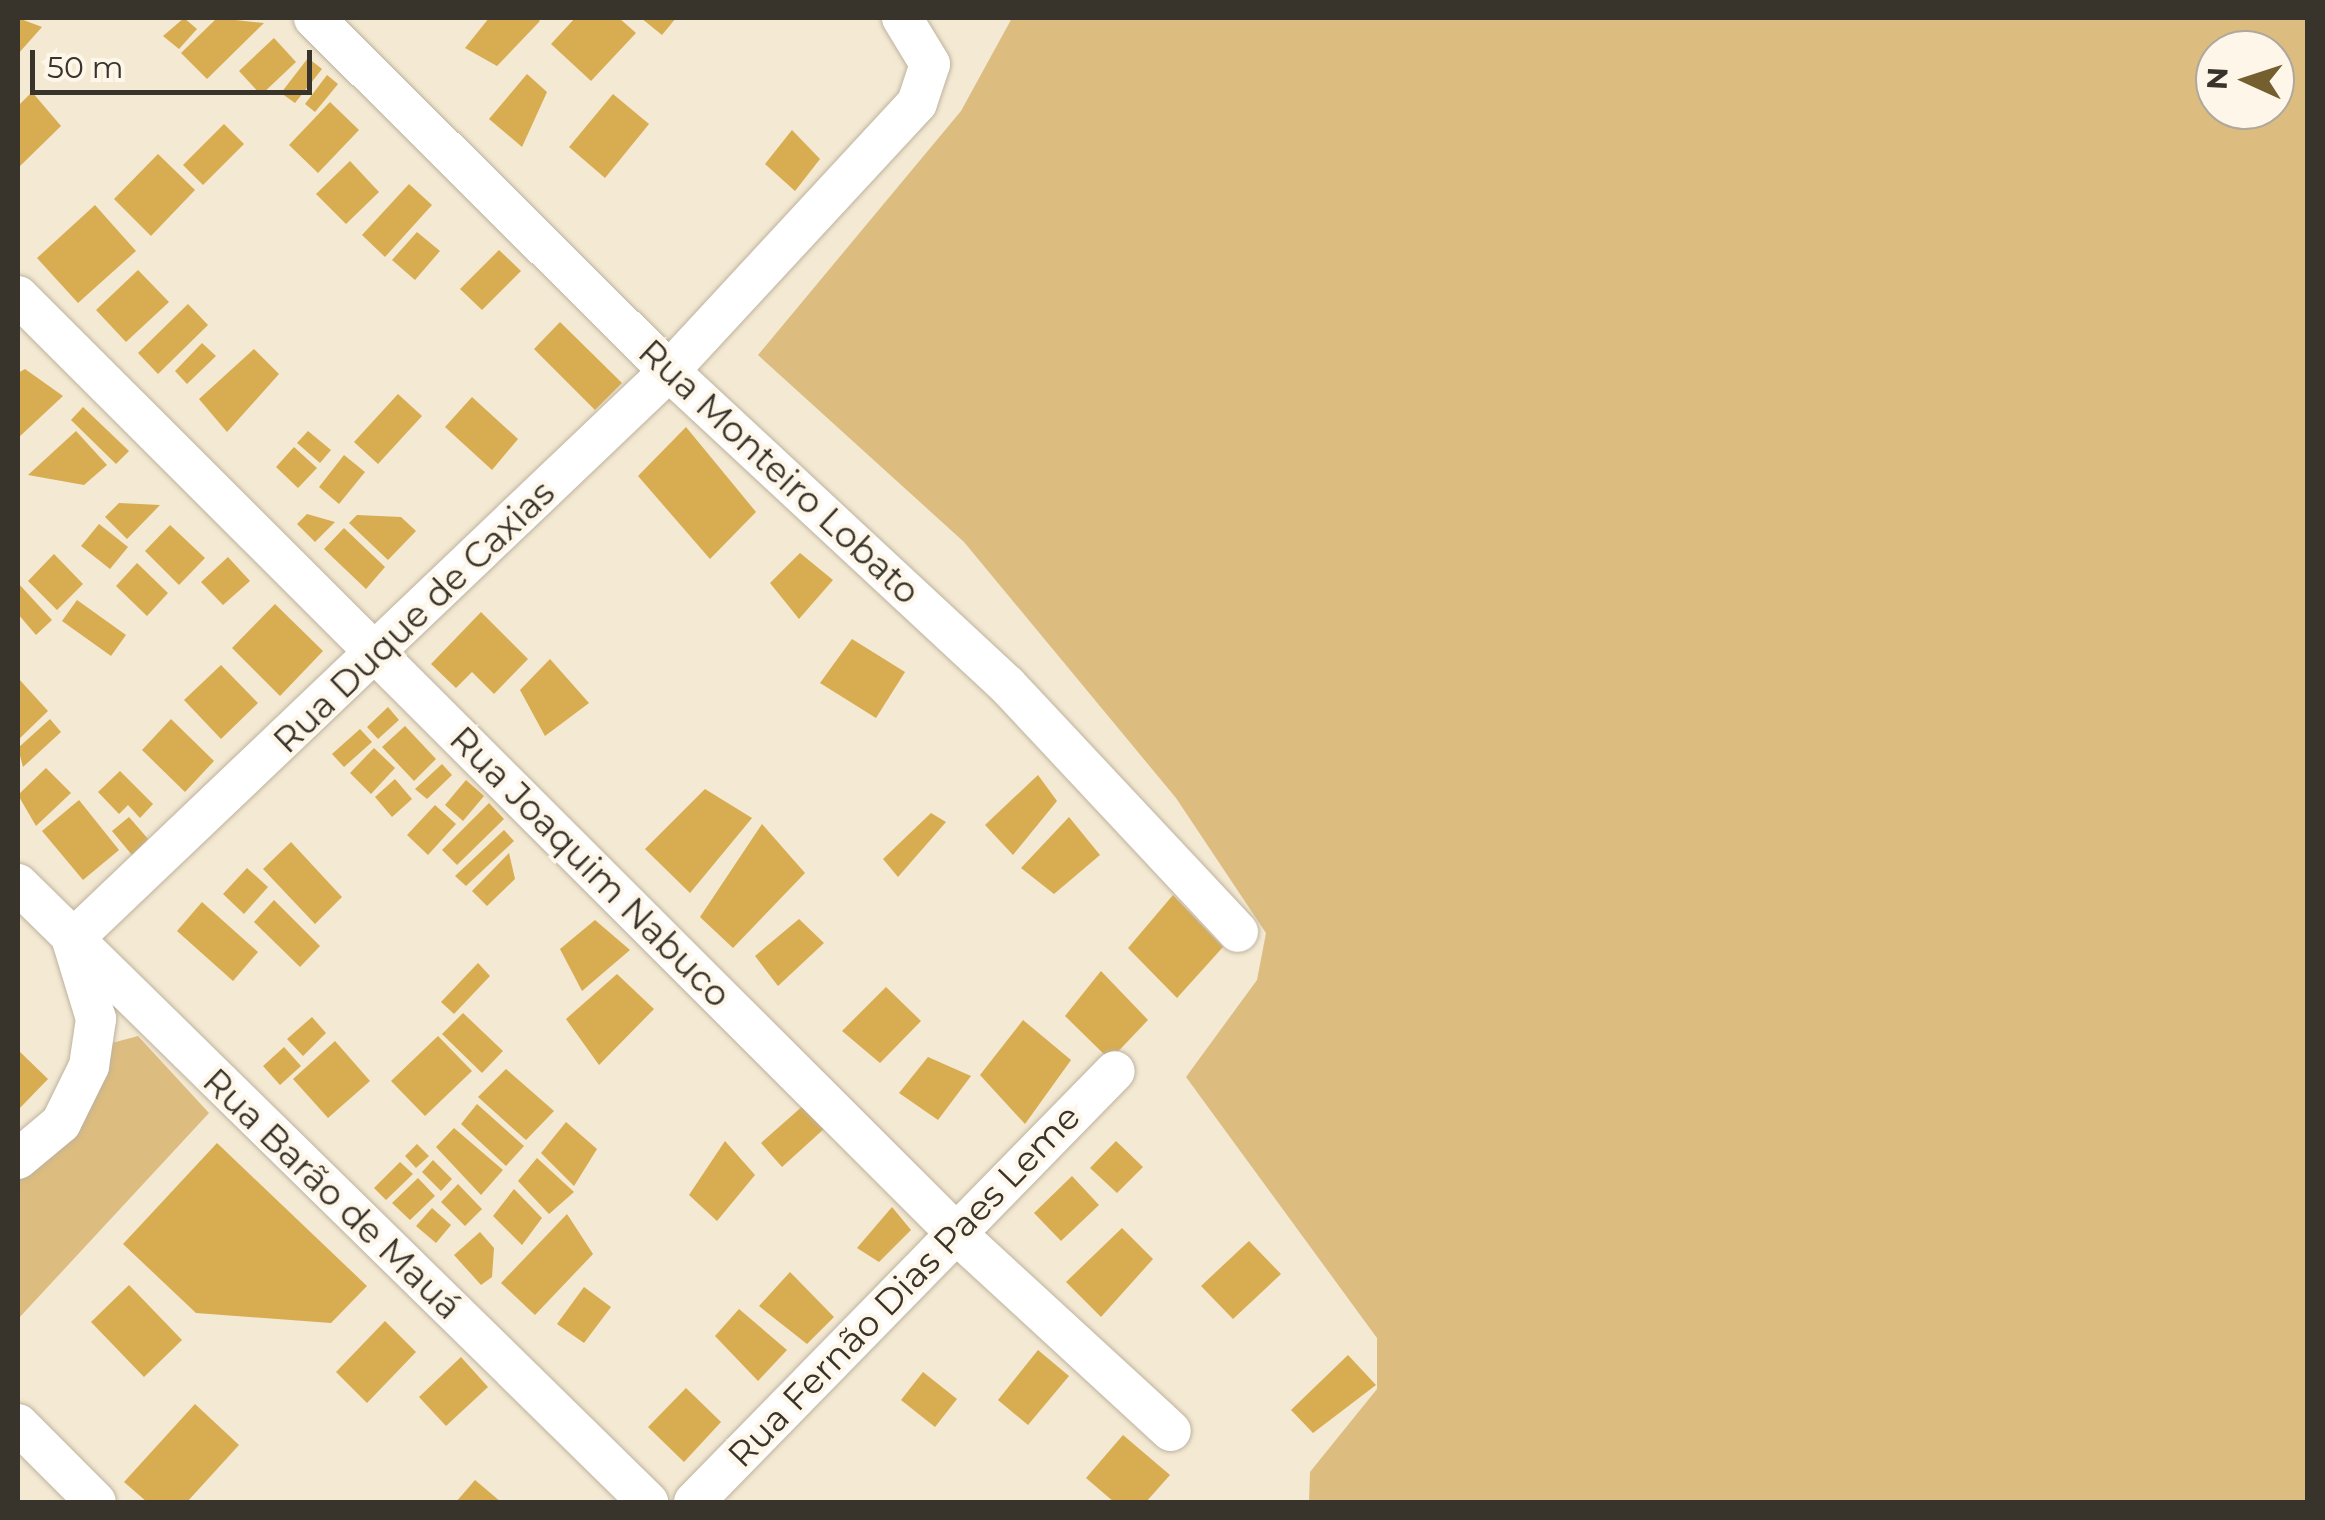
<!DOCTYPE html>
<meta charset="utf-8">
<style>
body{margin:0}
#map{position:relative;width:2325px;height:1520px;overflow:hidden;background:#f4e9d3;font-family:Montserrat,sans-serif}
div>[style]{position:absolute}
.green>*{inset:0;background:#dcbc7f}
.building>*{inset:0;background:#d8ac50}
.roads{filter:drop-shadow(0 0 2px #bdb29d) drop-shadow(0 0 2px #bdb29d)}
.minor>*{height:40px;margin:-20px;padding:0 20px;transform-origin:20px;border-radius:20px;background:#fff}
span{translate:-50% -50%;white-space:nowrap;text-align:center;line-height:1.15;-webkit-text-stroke:8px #fdf6e9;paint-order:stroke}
.street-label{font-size:35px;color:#38342c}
.frame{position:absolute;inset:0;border:20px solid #38342c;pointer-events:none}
.north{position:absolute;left:2195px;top:30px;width:100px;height:100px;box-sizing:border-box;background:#fdf6e9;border:2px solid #aea89d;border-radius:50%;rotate:273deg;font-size:28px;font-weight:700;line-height:40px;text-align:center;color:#38342c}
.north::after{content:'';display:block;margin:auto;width:35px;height:45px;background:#765f2f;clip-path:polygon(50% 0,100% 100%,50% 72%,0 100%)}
.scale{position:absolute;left:30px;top:50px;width:282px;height:45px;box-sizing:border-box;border:5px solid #38342c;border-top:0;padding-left:12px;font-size:30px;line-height:35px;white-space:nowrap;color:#38342c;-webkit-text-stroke:8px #fdf6e9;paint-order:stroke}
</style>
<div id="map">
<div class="green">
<div style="clip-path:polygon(evenodd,1012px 18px,2307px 18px,2307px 1502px,1309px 1502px,1310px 1472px,1377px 1389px,1377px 1338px,1186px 1077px,1257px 980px,1266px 933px,1176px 798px,964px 542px,758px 355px,961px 111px,1012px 18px,2215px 50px,2275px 50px,2275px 110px,2215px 110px,2215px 50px)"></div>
<div style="clip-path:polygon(138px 1036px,209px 1113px,18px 1319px,18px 1178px,84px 1120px,112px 1043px)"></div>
</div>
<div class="building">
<div style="clip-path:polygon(18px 18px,42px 27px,18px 54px)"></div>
<div style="clip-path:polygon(184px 18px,197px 29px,179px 49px,163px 36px)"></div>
<div style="clip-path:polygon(217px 18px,264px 23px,207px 79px,181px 53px)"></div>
<div style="clip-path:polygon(489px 18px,536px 18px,540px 21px,497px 66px,465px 48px)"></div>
<div style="clip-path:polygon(575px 18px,619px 18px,636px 33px,591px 81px,551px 44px)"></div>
<div style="clip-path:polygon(641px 18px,676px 18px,662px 35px)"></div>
<div style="clip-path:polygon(274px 38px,296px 62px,261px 95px,239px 71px)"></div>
<div style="clip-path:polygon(308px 58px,322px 69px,295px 103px,281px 93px)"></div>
<div style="clip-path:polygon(527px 74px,547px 92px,522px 147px,489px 119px)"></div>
<div style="clip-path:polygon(327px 75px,338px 84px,315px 112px,305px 104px)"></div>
<div style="clip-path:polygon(32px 92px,61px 126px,18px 168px,18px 106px)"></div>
<div style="clip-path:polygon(613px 94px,649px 124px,605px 178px,569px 147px)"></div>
<div style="clip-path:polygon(330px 102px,359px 130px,318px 173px,289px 145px)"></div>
<div style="clip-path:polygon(224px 124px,244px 144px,203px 185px,183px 165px)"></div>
<div style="clip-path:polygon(792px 130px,820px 159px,795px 191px,765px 164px)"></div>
<div style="clip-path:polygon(158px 154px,195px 190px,151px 236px,114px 199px)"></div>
<div style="clip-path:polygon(350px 161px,379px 192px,346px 224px,316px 194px)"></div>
<div style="clip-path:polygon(409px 184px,432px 205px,385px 257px,362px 235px)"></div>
<div style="clip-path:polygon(95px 205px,136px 251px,78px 303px,37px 258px)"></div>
<div style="clip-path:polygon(417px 232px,440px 251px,415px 280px,392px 260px)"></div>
<div style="clip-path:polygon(499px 250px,521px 271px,482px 310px,460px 289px)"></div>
<div style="clip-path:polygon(138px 270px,169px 302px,126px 342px,96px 310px)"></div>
<div style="clip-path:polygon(188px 304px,208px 325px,158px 374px,138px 353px)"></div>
<div style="clip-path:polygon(560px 322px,622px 383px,595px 410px,534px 349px)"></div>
<div style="clip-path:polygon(202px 343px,216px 356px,187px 384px,175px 371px)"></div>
<div style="clip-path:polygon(254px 349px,279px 374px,227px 432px,199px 399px)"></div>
<div style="clip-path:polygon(25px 369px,63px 396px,18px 438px,18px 373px)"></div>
<div style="clip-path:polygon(398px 394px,422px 416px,378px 464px,354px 442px)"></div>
<div style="clip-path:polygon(472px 397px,518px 439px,492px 470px,445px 427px)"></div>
<div style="clip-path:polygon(83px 407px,129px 451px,116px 464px,71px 420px)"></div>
<div style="clip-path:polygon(686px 427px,756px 512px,710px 559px,638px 476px)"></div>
<div style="clip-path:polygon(76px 431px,107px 465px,84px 485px,28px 475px)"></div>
<div style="clip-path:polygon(308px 431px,331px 450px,320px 463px,297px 443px)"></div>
<div style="clip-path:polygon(294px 447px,317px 468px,298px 488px,276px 467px)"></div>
<div style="clip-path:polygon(344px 455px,365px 472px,339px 504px,319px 487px)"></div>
<div style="clip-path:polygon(119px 503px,160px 505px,127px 539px,105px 517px)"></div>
<div style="clip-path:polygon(307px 514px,335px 522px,315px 542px,297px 524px)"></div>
<div style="clip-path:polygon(357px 515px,401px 517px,416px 531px,388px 560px,349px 523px)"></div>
<div style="clip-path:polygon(99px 524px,128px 547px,110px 569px,81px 546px)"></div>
<div style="clip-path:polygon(170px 525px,205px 558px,179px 585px,145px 551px)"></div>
<div style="clip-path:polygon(344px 528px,385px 567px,366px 589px,324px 549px)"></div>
<div style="clip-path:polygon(800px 553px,833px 580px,799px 619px,770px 583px)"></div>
<div style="clip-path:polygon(54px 554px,83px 584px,57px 610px,28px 581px)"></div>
<div style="clip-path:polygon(228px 557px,250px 581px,223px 605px,201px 582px)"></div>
<div style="clip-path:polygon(137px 563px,168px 593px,147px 616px,116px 586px)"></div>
<div style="clip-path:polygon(18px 583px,52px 620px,36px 635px,18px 614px)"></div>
<div style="clip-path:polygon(77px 600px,126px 635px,111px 656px,62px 621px)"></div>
<div style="clip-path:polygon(275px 604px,323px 651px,280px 696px,232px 648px)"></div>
<div style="clip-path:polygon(481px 612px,528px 659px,494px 694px,472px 672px,456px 688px,431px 664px)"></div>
<div style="clip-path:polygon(852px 639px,905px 672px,876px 718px,820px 683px)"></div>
<div style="clip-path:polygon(550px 659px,589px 703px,545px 736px,520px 690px)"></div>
<div style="clip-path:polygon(221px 665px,258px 703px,221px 739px,184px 700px)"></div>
<div style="clip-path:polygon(18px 678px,48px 711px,18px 740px)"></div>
<div style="clip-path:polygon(388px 707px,399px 720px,378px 739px,367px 727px)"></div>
<div style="clip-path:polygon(50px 719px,61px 732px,23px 767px,18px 748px)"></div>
<div style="clip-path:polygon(171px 719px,214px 761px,185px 792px,142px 750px)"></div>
<div style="clip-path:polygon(405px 726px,436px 759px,414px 781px,382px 747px)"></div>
<div style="clip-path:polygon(360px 729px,372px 742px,344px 767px,332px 754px)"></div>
<div style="clip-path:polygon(374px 748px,395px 768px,371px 794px,350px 773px)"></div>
<div style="clip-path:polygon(442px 764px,452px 775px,427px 799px,415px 789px)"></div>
<div style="clip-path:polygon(46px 768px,71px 793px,36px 826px,18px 795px)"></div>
<div style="clip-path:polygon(120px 771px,153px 804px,140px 818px,128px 805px,119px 814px,98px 792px)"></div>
<div style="clip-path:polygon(1038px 775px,1057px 801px,1013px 855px,985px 825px)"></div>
<div style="clip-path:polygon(395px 779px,412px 799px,392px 817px,375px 797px)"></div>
<div style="clip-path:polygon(466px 780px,484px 796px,463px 821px,445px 805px)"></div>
<div style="clip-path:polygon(705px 789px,752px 818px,690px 893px,645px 849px)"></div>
<div style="clip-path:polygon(79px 800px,119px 850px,83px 880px,42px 831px)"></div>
<div style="clip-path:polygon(489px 803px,504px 819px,457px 865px,442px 850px)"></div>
<div style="clip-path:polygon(435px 805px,456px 824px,428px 855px,407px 835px)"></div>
<div style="clip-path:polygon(931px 813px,946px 822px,898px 877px,883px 859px)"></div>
<div style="clip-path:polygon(129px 817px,149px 840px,132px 855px,112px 831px)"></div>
<div style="clip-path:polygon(1069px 817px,1100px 855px,1054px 894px,1021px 868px)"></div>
<div style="clip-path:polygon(762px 824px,805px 873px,733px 948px,700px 917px)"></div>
<div style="clip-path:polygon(504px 830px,514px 841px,466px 886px,455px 876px)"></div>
<div style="clip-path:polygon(291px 842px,342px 897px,315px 924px,263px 869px)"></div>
<div style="clip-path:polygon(509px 853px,515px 879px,487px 906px,472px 891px)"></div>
<div style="clip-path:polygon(247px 868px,268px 887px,244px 914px,223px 894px)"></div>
<div style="clip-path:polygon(1173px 895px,1223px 947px,1177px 998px,1128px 948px)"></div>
<div style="clip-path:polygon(274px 900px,320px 946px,300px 967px,254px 922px)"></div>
<div style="clip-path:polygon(202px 902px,258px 952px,233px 981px,177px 931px)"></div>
<div style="clip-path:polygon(799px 919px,824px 943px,778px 986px,755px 956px)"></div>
<div style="clip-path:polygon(595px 920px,630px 950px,582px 991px,560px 949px)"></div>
<div style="clip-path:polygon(478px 963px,490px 976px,454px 1014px,441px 1002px)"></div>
<div style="clip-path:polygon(1101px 971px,1148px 1020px,1110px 1060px,1065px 1016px)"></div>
<div style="clip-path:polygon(617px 974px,654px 1009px,599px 1065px,566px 1019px)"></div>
<div style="clip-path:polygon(886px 987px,921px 1021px,880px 1063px,842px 1031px)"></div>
<div style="clip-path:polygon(463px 1013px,503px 1051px,482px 1073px,442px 1034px)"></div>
<div style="clip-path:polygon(312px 1017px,326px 1033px,303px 1056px,287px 1039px)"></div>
<div style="clip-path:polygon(1023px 1020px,1071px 1060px,1025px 1124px,980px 1075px)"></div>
<div style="clip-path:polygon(438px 1036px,472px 1071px,425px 1116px,391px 1081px)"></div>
<div style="clip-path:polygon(335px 1041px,370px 1081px,328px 1118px,293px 1079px)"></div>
<div style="clip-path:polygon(284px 1047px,301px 1066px,280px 1085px,263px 1066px)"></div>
<div style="clip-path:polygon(18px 1050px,48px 1079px,18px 1110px)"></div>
<div style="clip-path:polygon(928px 1057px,971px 1076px,938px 1120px,899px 1093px)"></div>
<div style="clip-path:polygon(506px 1069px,554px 1111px,526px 1140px,478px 1097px)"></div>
<div style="clip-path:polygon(477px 1104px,524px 1146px,506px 1166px,461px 1124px)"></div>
<div style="clip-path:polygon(805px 1104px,825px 1128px,782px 1167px,761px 1143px)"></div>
<div style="clip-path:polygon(566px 1122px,597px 1149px,574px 1186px,541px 1153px)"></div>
<div style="clip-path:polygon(454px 1128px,503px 1170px,481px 1195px,436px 1147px)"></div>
<div style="clip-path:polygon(725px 1141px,755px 1175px,717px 1221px,689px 1195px)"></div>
<div style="clip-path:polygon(1116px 1141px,1143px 1167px,1117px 1193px,1090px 1168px)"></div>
<div style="clip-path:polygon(217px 1143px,367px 1286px,331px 1323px,196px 1313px,123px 1244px)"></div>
<div style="clip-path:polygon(417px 1144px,429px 1156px,416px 1168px,405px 1156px)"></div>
<div style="clip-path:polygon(537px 1158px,574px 1192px,549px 1214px,518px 1181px)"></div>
<div style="clip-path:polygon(433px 1160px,452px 1179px,441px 1191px,422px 1172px)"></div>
<div style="clip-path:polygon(400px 1162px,413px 1174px,386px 1200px,374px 1188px)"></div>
<div style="clip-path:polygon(1072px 1176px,1099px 1205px,1061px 1241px,1034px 1213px)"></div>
<div style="clip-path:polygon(418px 1178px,435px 1196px,410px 1220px,392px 1203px)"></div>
<div style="clip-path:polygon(458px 1184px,482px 1209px,465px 1226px,441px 1202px)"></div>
<div style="clip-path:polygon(514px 1189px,542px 1218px,522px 1245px,493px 1216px)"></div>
<div style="clip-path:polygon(892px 1207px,911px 1230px,879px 1262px,857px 1248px)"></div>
<div style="clip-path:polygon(432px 1208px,451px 1225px,436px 1243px,416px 1226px)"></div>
<div style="clip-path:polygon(567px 1214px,593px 1254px,535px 1315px,501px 1283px)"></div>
<div style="clip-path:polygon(1122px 1228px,1153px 1259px,1101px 1317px,1066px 1282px)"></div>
<div style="clip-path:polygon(480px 1232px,494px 1248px,492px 1277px,481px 1285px,454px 1255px)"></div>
<div style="clip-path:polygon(1249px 1241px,1281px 1274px,1233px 1319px,1201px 1286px)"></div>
<div style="clip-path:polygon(790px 1272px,834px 1317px,807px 1344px,759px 1306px)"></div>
<div style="clip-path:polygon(129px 1285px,182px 1340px,144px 1377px,91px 1322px)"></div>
<div style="clip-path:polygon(584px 1287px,611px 1307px,584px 1343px,557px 1324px)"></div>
<div style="clip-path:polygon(739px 1309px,787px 1350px,758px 1381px,715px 1336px)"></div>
<div style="clip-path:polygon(385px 1321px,416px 1352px,367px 1403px,336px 1372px)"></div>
<div style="clip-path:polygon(1038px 1350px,1069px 1376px,1028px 1425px,998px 1400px)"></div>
<div style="clip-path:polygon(1348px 1355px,1376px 1385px,1313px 1433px,1291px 1410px)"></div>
<div style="clip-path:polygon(461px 1357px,488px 1387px,446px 1426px,419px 1397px)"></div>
<div style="clip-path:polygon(923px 1372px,957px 1399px,935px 1427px,901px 1400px)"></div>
<div style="clip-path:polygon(686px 1388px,721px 1422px,684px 1462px,648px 1427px)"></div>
<div style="clip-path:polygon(195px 1404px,239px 1445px,187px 1502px,147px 1502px,124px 1482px)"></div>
<div style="clip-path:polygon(1123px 1435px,1170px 1475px,1146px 1502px,1114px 1502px,1086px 1478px)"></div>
<div style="clip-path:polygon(475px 1480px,501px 1502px,456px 1502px)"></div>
</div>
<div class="roads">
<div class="minor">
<div style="left:314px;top:18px;width:501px;rotate:44.84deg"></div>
<div style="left:669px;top:371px;width:461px;rotate:42.9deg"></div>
<div style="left:1007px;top:685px;width:338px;rotate:46.9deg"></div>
<div style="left:18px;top:296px;width:1333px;rotate:44.97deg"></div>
<div style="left:961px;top:1238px;width:285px;rotate:42.6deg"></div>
<div style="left:18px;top:884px;width:883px;rotate:44.45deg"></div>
<div style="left:18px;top:1159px;width:56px;rotate:-39.9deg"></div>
<div style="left:61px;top:1123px;width:64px;rotate:-63.8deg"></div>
<div style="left:89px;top:1066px;width:48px;rotate:-81.5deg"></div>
<div style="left:96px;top:1019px;width:83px;rotate:-106.9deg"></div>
<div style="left:72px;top:940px;width:825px;rotate:-43.62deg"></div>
<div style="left:669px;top:371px;width:365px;rotate:-47.2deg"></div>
<div style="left:917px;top:103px;width:41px;rotate:-71.6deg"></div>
<div style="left:930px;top:64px;width:54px;rotate:-121.3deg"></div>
<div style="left:18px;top:1424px;width:110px;rotate:45deg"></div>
<div style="left:694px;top:1502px;width:602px;rotate:-45.67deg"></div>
</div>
</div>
<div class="street-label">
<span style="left:779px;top:472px;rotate:43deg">Rua Monteiro Lobato</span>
<span style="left:414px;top:617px;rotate:-44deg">Rua Duque de Caxias</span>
<span style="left:590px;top:867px;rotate:45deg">Rua Joaquim Nabuco</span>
<span style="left:332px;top:1194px;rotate:44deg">Rua Barão de Mauá</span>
<span style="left:904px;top:1286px;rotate:-46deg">Rua Fernão Dias Paes Leme</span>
</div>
<div class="frame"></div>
<div class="north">N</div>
<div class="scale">50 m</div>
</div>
